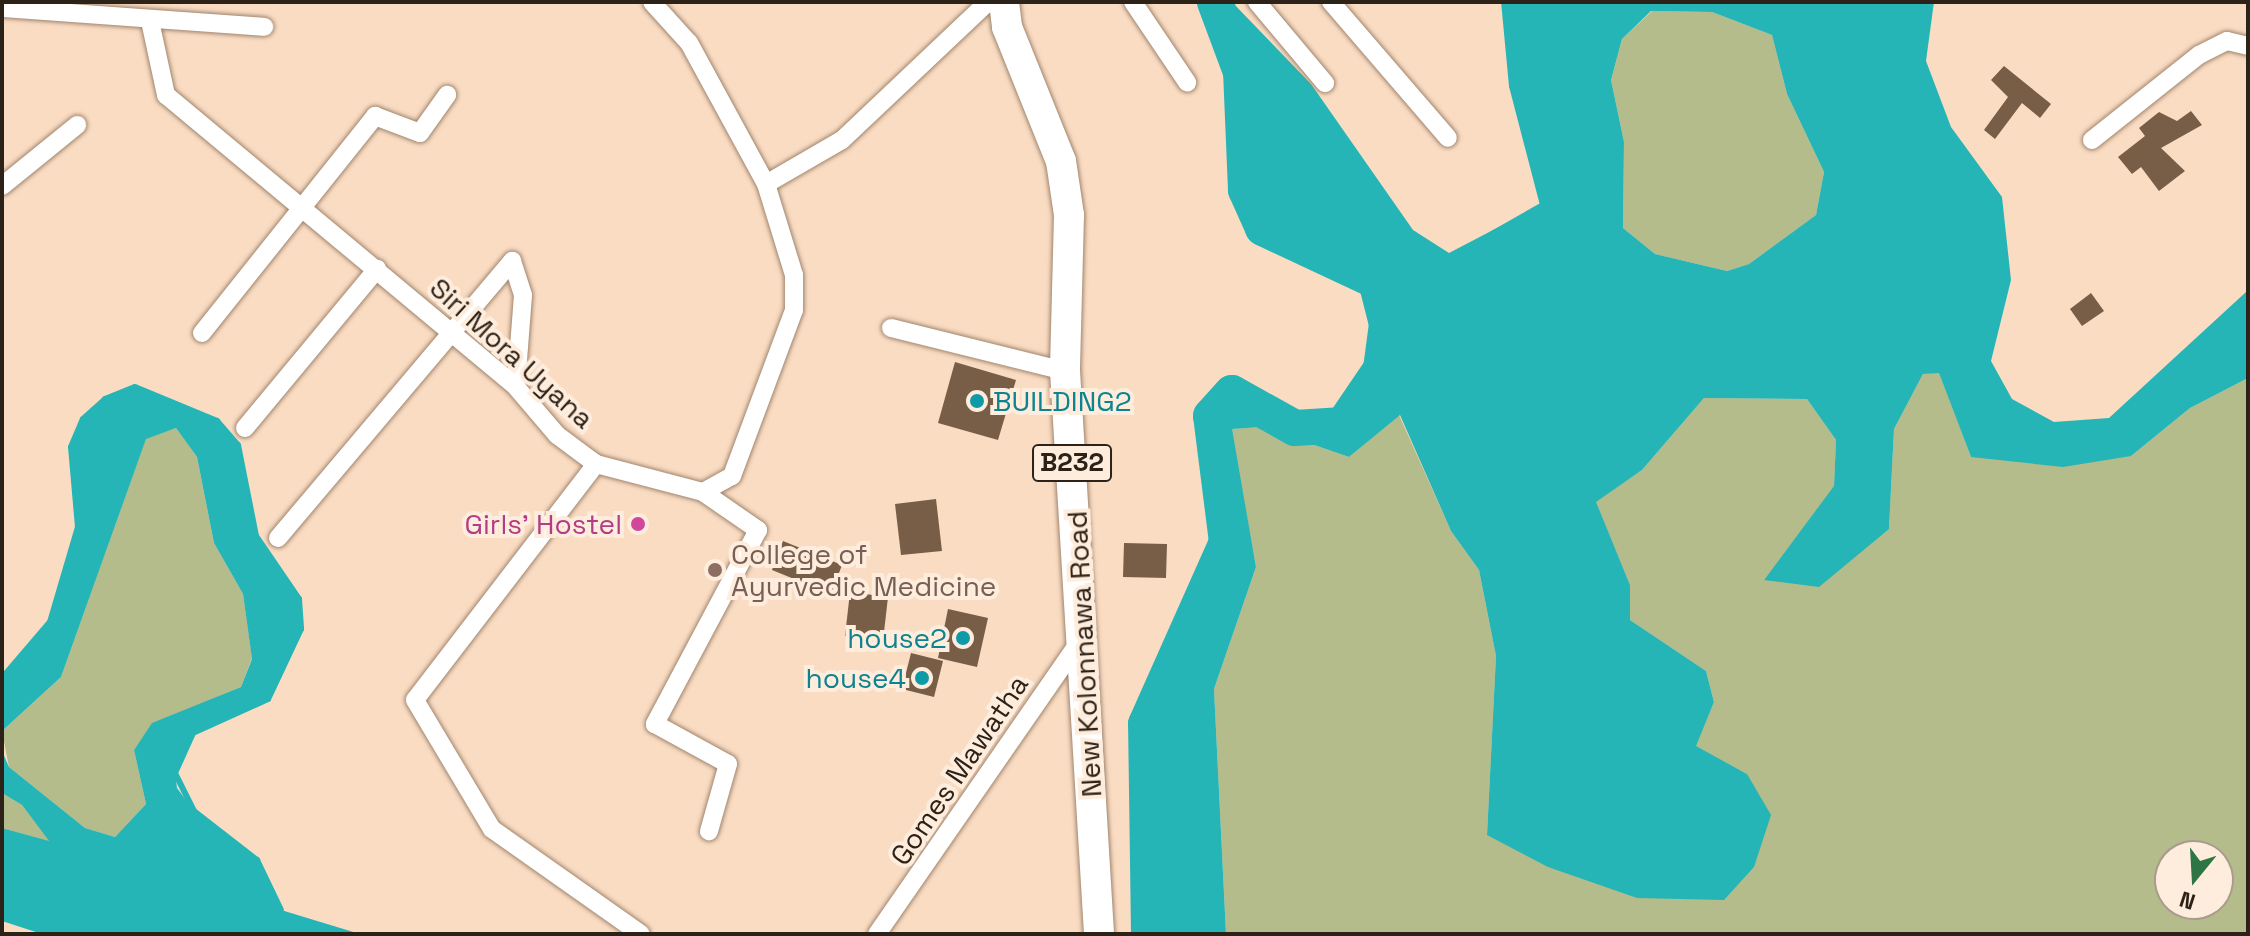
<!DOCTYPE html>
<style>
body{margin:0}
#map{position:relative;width:2250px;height:936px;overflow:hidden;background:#fadcc3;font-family:"Space Grotesk",sans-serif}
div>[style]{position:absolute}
.green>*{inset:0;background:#b3bc8a}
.water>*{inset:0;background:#25b5b6}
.stream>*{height:6px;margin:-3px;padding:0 3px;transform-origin:3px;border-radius:3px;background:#25b5b6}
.river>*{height:36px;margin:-18px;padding:0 18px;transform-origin:18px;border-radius:18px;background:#25b5b6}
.building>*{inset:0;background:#785e47}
.roads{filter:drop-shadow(0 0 2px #a0856d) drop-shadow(0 0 2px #a0856d)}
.street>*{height:18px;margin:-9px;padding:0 9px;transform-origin:9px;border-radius:9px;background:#fff}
.primary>*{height:30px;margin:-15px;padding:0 15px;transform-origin:15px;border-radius:15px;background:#fff}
.dots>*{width:22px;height:22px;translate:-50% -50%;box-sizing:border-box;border:4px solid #feecdc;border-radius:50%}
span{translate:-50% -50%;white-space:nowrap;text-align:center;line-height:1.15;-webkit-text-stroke:8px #feecdc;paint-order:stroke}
.shield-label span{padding:2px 6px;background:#feecdc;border:2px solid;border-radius:6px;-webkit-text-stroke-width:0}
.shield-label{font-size:26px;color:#2d2218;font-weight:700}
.street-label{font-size:28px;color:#2d2218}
.culture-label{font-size:28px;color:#0d838f}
.left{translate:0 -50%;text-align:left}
.right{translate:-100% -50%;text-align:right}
.hotel-label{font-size:28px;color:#b23c85}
.education-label{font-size:28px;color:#785e54}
.frame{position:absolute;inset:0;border:4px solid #2d2218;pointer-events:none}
.north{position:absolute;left:2154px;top:840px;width:80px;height:80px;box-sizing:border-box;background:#feecdc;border:2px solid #aa9b8e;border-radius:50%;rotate:198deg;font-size:22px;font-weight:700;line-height:32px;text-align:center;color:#2d2218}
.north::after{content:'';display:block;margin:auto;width:28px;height:36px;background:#2d7643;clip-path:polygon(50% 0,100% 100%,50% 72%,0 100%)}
</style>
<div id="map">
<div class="green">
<div style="clip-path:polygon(1652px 11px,1712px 12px,1772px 35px,1787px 94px,1824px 172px,1816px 215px,1749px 264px,1727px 271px,1655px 254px,1623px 228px,1624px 142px,1611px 80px,1622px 39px)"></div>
<div style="clip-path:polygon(evenodd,1939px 372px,1971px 457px,2131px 456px,2190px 408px,2248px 378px,2248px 934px,1226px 934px,1214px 689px,1256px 567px,1231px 429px,1262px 427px,1349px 457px,1399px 415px,1451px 531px,1479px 570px,1496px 656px,1487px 835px,1747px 774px,1695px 746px,1714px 702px,1706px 671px,1630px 620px,1630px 585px,1595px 502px,1642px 470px,1704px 398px,1807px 399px,1836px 440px,1834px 487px,1764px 580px,1889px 529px,1894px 429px,1923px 374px,1939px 372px,2170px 856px,2218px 856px,2218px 904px,2170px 904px,2170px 856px)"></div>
<div style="clip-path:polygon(176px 428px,197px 457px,214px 543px,243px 594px,252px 658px,241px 687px,152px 724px,134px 750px,146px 804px,115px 837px,85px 828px,9px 767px,2px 731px,61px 677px,146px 438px)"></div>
<div style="clip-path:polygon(2px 793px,22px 805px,50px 842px,2px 828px)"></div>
</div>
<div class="water">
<div style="clip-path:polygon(evenodd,1215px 2px,1232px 2px,1311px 84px,1413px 230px,1449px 253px,1543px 204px,1512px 86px,1504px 2px,1934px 2px,1926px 61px,1951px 127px,2002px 197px,2011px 280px,1991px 361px,2012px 399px,2054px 422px,2109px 418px,2246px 292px,2248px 378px,2190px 408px,2131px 456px,2063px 467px,1971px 457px,1939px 373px,1923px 374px,1894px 429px,1889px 529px,1819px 587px,1764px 580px,1834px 486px,1836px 440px,1807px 399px,1704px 398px,1642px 470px,1596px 502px,1630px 585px,1630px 620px,1706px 671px,1714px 702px,1696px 746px,1747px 774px,1771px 815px,1754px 867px,1724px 900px,1637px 898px,1548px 867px,1487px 835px,1496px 656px,1479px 570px,1451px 531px,1400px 415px,1349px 457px,1262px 427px,1232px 429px,1256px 567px,1214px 689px,1226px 934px,1149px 934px,1146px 724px,1227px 542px,1211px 416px,1232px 393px,1295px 427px,1343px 425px,1381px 369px,1387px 324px,1376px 281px,1263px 228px,1246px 190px,1241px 72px,1215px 2px,1651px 11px,1712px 12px,1772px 35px,1787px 94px,1824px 172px,1816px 215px,1749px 264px,1727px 271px,1655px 254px,1623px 228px,1624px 142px,1611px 80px,1622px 39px,1651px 11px)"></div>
<div style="clip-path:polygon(135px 387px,217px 421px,238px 445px,256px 536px,299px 599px,301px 629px,268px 699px,193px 733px,175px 773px,177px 788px,194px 811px,257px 860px,281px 910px,360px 934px,42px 934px,2px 921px,2px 828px,49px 841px,22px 805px,2px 793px,2px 751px,9px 767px,85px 828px,115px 837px,146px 804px,134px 750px,152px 723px,241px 687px,252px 659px,243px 594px,214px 543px,197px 457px,176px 428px,146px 439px,61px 677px,2px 731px,2px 678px,50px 622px,77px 527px,71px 447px,83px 419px,105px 399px)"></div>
</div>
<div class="stream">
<div style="left:1492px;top:234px;width:59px;rotate:-29.6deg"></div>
<div style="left:1543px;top:205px;width:123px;rotate:-104.6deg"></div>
<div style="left:1512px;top:86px;width:84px;rotate:-95.4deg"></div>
<div style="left:2px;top:678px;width:74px;rotate:-49.4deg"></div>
<div style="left:50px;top:622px;width:99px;rotate:-73.6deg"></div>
<div style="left:78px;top:527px;width:80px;rotate:-95deg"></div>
<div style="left:71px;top:447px;width:30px;rotate:-67deg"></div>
<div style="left:83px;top:419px;width:30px;rotate:-42deg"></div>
<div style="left:105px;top:399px;width:32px;rotate:-22deg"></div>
<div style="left:135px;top:387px;width:89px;rotate:22.5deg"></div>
<div style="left:217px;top:421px;width:32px;rotate:49deg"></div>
<div style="left:238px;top:445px;width:93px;rotate:78.8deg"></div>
<div style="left:256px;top:536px;width:76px;rotate:55.7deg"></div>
<div style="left:299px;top:599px;width:30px;rotate:86deg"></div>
<div style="left:301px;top:629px;width:77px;rotate:115.2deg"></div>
<div style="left:268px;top:699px;width:82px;rotate:155.6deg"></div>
<div style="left:193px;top:733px;width:44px;rotate:114.2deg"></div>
<div style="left:175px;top:773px;width:42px;rotate:63.4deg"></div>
<div style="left:194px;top:811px;width:80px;rotate:37.9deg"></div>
<div style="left:257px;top:860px;width:55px;rotate:64.4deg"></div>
</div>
<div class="river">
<div style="left:1149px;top:934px;width:210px;rotate:-90.8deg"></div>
<div style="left:1146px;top:724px;width:199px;rotate:-66deg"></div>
<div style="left:1227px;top:542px;width:127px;rotate:-97.2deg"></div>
<div style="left:1211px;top:416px;width:31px;rotate:-48deg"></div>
<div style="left:1232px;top:393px;width:72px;rotate:29.1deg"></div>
<div style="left:1295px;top:428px;width:48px;rotate:-3.6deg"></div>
<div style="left:1343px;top:425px;width:68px;rotate:-55.8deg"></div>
<div style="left:1381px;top:369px;width:45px;rotate:-82.4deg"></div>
<div style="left:1387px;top:324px;width:44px;rotate:-104.3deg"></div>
<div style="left:1376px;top:281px;width:125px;rotate:-154.9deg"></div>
<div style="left:1263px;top:228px;width:42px;rotate:-114.1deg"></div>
<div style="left:1246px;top:190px;width:118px;rotate:-92.4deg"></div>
<div style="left:1241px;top:72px;width:75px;rotate:-110.4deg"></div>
</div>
<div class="building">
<div style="clip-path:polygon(2004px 66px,2051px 104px,2040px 118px,2022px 103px,1995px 139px,1984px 130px,2008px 97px,1991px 80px)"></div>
<div style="clip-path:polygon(2191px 111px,2202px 125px,2161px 148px,2185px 171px,2159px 191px,2141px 167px,2132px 174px,2118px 157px,2145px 136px,2139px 128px,2159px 112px,2177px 121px)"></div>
<div style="clip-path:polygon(2091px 293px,2104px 311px,2082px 326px,2070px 309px)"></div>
<div style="clip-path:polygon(955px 362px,1016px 380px,998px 440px,938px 423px)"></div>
<div style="clip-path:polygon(936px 499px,942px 551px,901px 555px,895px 504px)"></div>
<div style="clip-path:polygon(783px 541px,842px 565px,831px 594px,772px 570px)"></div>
<div style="clip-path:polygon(1124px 543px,1167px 544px,1166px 578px,1123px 577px)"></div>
<div style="clip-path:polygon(850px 592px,888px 597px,883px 641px,845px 636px)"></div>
<div style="clip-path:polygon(948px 609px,988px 618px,977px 667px,938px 658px)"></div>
<div style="clip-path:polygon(911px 653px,943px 661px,934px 697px,902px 689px)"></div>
</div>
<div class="roads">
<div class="street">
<div style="left:1133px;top:2px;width:97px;rotate:56deg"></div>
<div style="left:1257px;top:2px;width:106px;rotate:50deg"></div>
<div style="left:1331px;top:2px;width:179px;rotate:49.3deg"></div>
<div style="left:2px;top:8px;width:263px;rotate:4.1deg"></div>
<div style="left:150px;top:21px;width:76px;rotate:77.8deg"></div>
<div style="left:166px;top:95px;width:456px;rotate:39.8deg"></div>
<div style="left:516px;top:387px;width:63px;rotate:49.5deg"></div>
<div style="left:557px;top:435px;width:49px;rotate:36.6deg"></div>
<div style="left:596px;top:464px;width:111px;rotate:14.7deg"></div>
<div style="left:703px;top:492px;width:33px;rotate:-29deg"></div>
<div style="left:732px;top:476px;width:177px;rotate:-69.5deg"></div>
<div style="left:794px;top:310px;width:35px;rotate:-90deg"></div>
<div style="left:794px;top:275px;width:95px;rotate:-107.1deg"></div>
<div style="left:766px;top:184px;width:161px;rotate:-118.6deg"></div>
<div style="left:689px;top:43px;width:55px;rotate:-132.1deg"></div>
<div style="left:2092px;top:140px;width:137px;rotate:-38.5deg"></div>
<div style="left:2199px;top:55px;width:31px;rotate:-27deg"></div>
<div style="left:2227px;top:41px;width:22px;rotate:13deg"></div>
<div style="left:766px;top:184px;width:88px;rotate:-30.1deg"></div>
<div style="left:842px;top:140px;width:201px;rotate:-43.4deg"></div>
<div style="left:2px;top:186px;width:97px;rotate:-39.1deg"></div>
<div style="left:891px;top:328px;width:179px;rotate:13.9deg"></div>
<div style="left:202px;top:333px;width:278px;rotate:-51.4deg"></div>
<div style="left:375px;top:116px;width:48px;rotate:20.7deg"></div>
<div style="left:420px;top:133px;width:47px;rotate:-54.6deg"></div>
<div style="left:245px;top:428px;width:207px;rotate:-50.3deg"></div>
<div style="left:596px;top:464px;width:297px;rotate:127.5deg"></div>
<div style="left:415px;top:700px;width:150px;rotate:59.2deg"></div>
<div style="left:492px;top:829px;width:182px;rotate:35.2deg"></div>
<div style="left:703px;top:492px;width:67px;rotate:34.6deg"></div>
<div style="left:758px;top:530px;width:220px;rotate:118deg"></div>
<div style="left:655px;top:724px;width:83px;rotate:28.7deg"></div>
<div style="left:728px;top:764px;width:70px;rotate:105.8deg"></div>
<div style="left:278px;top:538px;width:363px;rotate:-49.8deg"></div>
<div style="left:512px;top:261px;width:36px;rotate:72deg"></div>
<div style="left:523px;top:295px;width:92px;rotate:94.4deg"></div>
<div style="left:877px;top:934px;width:356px;rotate:-55.3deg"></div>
</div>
<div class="primary">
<div style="left:1004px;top:2px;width:25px;rotate:83deg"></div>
<div style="left:1007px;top:27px;width:144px;rotate:68.1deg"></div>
<div style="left:1061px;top:161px;width:55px;rotate:81.6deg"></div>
<div style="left:1069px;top:215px;width:156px;rotate:91.5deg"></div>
<div style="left:1065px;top:371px;width:564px;rotate:86.54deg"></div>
</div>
</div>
<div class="dots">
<div style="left:977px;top:401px;background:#0f9aa8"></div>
<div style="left:638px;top:524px;background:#d1479c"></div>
<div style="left:715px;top:570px;background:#8d6e63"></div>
<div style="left:963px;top:638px;background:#0f9aa8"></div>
<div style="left:922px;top:678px;background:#0f9aa8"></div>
</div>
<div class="shield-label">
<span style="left:1072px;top:463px">B232</span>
</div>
<div class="street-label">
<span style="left:512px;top:353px;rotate:42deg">Siri Mora Uyana</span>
<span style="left:1084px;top:654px;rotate:-93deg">New Kolonnawa Road</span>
<span style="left:959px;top:770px;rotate:-56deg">Gomes Mawatha</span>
</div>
<div class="culture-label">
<span class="left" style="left:993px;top:401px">BUILDING2</span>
<span class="right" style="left:947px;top:638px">house2</span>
<span class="right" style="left:906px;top:678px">house4</span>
</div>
<div class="hotel-label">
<span class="right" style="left:622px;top:524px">Girls' Hostel</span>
</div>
<div class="education-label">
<span class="left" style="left:731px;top:570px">College of<br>Ayurvedic Medicine</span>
</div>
<div class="frame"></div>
<div class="north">N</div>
</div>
